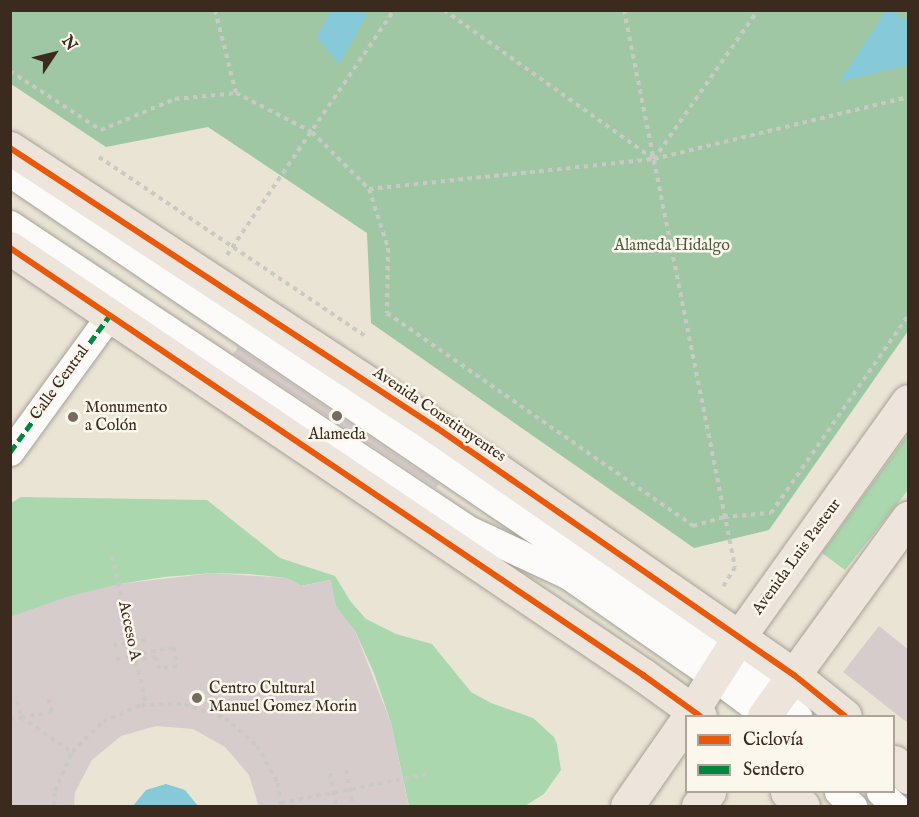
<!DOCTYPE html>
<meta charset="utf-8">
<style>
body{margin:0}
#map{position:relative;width:919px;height:817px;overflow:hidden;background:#eae4d5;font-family:"IM FELL English",serif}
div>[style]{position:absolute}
.green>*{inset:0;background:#abd7ae}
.forest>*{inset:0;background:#9fc7a3}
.water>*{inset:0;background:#86c9d8}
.building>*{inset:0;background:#d7cccc}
.path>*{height:4px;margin-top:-2px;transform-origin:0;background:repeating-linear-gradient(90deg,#cbc9c4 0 4.5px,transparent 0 9px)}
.roads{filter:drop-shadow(0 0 2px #a7a197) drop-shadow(0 0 2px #a7a197)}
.minor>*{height:27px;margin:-13.5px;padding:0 13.5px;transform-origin:13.5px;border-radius:13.5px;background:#fcfbf9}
.major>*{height:33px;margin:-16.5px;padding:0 16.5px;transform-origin:16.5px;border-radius:16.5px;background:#ede5dc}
.quiet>*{height:4.5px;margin-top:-2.25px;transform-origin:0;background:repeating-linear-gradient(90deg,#00873e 0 9px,transparent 0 13.5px)}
.cycleway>*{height:6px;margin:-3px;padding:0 3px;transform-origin:3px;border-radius:3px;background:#e8590c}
.dots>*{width:16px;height:16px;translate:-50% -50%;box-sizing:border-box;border:3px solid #fbf7ec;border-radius:50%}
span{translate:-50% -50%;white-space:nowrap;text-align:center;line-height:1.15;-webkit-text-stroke:5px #fbf7ec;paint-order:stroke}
.park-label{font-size:16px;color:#4d5b40}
.street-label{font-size:16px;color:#3b2a1e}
.poi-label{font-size:16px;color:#3b2a1e}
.left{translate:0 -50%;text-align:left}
.frame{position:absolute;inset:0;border:12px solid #3b2a1e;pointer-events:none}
.legend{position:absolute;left:685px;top:715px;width:210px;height:78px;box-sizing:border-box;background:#fbf7ec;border:2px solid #aea59a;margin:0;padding:8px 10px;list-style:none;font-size:18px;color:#3b2a1e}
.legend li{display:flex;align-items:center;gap:12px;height:30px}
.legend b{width:30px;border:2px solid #aea59a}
.north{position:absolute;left:24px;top:24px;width:60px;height:60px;-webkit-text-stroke:4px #fbf7ec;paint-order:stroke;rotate:55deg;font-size:16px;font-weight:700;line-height:24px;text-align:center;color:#3b2a1e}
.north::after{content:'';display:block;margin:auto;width:21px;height:27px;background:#3b2a1e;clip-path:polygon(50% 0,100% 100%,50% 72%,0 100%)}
</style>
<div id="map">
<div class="green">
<div style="clip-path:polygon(908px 434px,908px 490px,845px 570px,822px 553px)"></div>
<div style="clip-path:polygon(21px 497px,207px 500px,280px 558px,335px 576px,351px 602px,366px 619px,396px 634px,432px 644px,471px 692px,491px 703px,533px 718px,554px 737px,557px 744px,561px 770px,544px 794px,525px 806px,409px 806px,391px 723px,374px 673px,355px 631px,336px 607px,330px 580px,301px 586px,287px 578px,250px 574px,213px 573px,164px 577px,119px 584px,11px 618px,11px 503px)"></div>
</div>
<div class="forest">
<div style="clip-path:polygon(10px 11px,908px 11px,908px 331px,769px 530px,694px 548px,371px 323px,367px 233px,208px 127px,106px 147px,11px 84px)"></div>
</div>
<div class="water">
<div style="clip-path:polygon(330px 11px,362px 11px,367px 15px,339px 64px,317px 37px)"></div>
<div style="clip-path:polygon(886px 11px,892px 11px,908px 22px,908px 65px,839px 82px)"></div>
<div style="clip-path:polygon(166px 784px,185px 790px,198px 806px,133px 806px,146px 790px)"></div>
</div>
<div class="building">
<div style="clip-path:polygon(238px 347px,439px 484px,436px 488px,233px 354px)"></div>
<div style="clip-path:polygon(213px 573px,287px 578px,301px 586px,331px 580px,336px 607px,355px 631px,391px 723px,409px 807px,259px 807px,249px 775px,225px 747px,193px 729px,156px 726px,121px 736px,92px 760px,75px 792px,74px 807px,10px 807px,10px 617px,66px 597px,119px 584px)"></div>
<div style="clip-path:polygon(879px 626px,909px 650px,909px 724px,843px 672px)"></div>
</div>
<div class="path">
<div style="left:215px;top:10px;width:86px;rotate:75.8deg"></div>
<div style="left:444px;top:10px;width:257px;rotate:35.4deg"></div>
<div style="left:654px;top:159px;width:182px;rotate:-55.1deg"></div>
<div style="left:624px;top:10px;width:568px;rotate:78.73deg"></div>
<div style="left:735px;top:567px;width:26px;rotate:121deg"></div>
<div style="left:10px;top:71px;width:108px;rotate:33deg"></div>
<div style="left:101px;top:130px;width:80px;rotate:-22.7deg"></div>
<div style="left:175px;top:99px;width:61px;rotate:-5.6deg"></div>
<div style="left:236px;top:93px;width:85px;rotate:27.2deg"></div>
<div style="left:312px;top:132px;width:81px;rotate:45deg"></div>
<div style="left:369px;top:189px;width:62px;rotate:72.1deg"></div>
<div style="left:388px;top:248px;width:65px;rotate:90.9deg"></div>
<div style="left:387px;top:313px;width:373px;rotate:34.8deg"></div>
<div style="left:693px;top:526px;width:32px;rotate:-16deg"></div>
<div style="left:724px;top:517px;width:47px;rotate:-4.9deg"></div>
<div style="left:771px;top:513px;width:240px;rotate:-55.2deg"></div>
<div style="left:99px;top:157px;width:321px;rotate:33.9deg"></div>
<div style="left:369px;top:189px;width:287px;rotate:-6deg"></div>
<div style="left:654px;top:159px;width:261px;rotate:-13.7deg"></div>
<div style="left:227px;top:255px;width:297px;rotate:-55.7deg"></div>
<div style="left:112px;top:556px;width:153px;rotate:77.1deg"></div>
<div style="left:132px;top:643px;width:16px;rotate:-14deg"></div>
<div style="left:113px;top:645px;width:19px;rotate:-6deg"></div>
<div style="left:116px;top:659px;width:59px;rotate:-11.7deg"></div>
<div style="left:174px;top:647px;width:19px;rotate:81deg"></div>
<div style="left:177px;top:666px;width:18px;rotate:171deg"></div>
<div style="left:159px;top:669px;width:12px;rotate:-104deg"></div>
<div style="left:156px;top:657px;width:20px;rotate:171deg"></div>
<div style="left:17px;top:701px;width:16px;rotate:76deg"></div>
<div style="left:21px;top:717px;width:31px;rotate:-9deg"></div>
<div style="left:52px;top:712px;width:18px;rotate:-106deg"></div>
<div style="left:10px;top:719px;width:11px;rotate:-10deg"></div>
<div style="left:21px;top:717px;width:62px;rotate:34.5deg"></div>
<div style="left:346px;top:770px;width:37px;rotate:79deg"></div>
<div style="left:330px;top:773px;width:34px;rotate:80deg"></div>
<div style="left:281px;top:803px;width:150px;rotate:-11.2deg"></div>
<div style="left:54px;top:806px;width:15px;rotate:-86deg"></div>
<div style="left:55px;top:791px;width:43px;rotate:-66.4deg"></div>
<div style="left:72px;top:752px;width:43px;rotate:-44.1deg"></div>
<div style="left:103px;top:722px;width:42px;rotate:-24.1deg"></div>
<div style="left:141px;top:705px;width:43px;rotate:-1.3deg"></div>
<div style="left:184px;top:704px;width:43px;rotate:18.9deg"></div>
<div style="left:225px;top:718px;width:43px;rotate:41.2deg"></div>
<div style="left:257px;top:746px;width:43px;rotate:60.4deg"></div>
<div style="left:278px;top:783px;width:23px;rotate:83deg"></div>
</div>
<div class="roads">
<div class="minor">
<div style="left:10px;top:173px;width:865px;rotate:34.2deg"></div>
<div style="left:725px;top:659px;width:93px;rotate:38deg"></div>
<div style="left:10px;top:224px;width:550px;rotate:33.66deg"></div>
<div style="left:468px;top:529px;width:109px;rotate:24.9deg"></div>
<div style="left:567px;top:575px;width:179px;rotate:34.8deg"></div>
<div style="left:714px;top:677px;width:65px;rotate:36.9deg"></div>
<div style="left:10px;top:452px;width:170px;rotate:-53.9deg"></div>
<div style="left:838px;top:792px;width:21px;rotate:43deg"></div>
<div style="left:880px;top:792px;width:21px;rotate:43deg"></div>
</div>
<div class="major">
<div style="left:10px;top:148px;width:511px;rotate:33.25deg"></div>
<div style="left:437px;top:428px;width:434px;rotate:34.7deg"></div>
<div style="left:794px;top:675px;width:65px;rotate:38.8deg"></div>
<div style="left:10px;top:248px;width:764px;rotate:34deg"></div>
<div style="left:643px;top:675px;width:70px;rotate:35.7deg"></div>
<div style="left:689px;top:716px;width:93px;rotate:-57.7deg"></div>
<div style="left:739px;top:637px;width:290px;rotate:-54.4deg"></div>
<div style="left:764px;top:716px;width:245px;rotate:-54deg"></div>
<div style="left:894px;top:762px;width:21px;rotate:47deg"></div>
<div style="left:787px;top:792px;width:21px;rotate:41deg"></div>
<div style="left:627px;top:806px;width:103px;rotate:-55.2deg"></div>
<div style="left:698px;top:806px;width:18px;rotate:-52deg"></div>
</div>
</div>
<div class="quiet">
<div style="left:10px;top:452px;width:170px;rotate:-53.9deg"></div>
</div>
<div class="cycleway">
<div style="left:10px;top:148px;width:511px;rotate:33.25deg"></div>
<div style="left:437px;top:428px;width:434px;rotate:34.7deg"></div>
<div style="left:794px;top:675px;width:65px;rotate:38.8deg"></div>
<div style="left:10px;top:248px;width:764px;rotate:34deg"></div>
<div style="left:643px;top:675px;width:70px;rotate:35.7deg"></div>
</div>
<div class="dots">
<div style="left:337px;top:416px;background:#786b5e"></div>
<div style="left:73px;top:417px;background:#786b5e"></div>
<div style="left:197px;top:698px;background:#786b5e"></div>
</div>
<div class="park-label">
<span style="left:672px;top:246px">Alameda Hidalgo</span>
</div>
<div class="street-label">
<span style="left:60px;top:383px;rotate:-54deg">Calle Central</span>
<span style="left:439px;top:415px;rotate:34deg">Avenida Constituyentes</span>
<span style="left:797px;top:557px;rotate:-54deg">Avenida Luis Pasteur</span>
<span style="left:129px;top:631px;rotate:78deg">Acceso A</span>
</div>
<div class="poi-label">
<span class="left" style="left:85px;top:417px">Monumento<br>a Colón</span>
<span style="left:337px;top:435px">Alameda</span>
<span class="left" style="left:209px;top:698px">Centro Cultural<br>Manuel Gomez Morin</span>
</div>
<div class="frame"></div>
<ul class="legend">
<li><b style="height:8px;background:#e8590c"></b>Ciclovía</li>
<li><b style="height:8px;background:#00873e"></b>Sendero</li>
</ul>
<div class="north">N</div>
</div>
